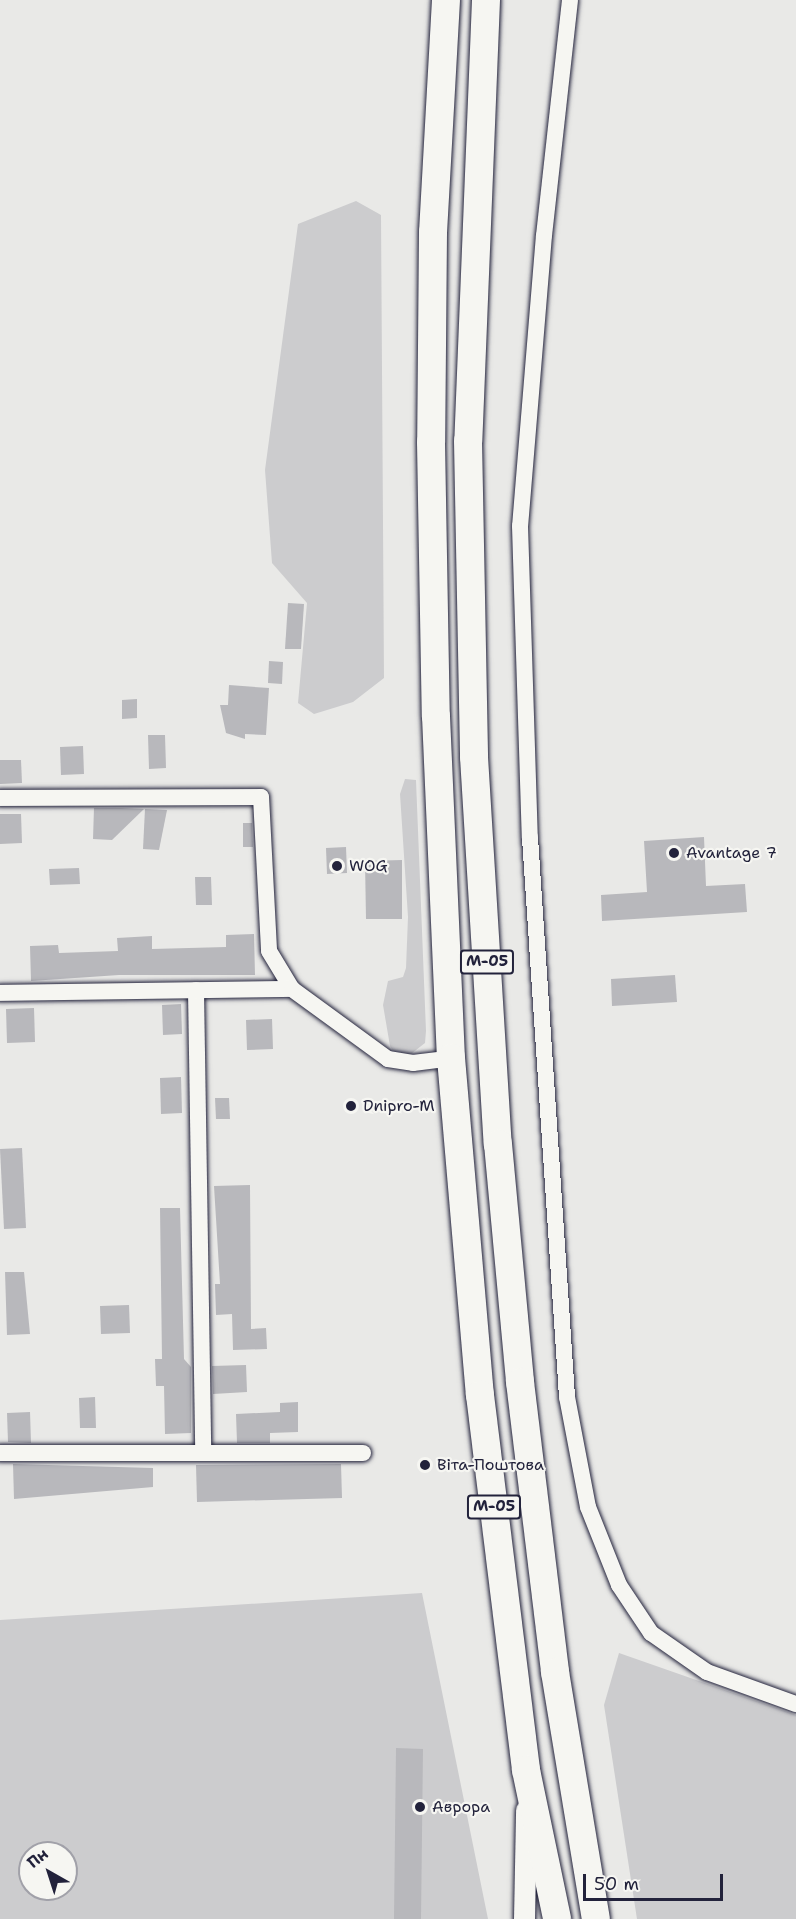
<!DOCTYPE html>
<meta charset="utf-8">
<style>
body{margin:0}
#map{position:relative;width:796px;height:1919px;overflow:hidden;background:#e9e9e7;font-family:"Shantell Sans",sans-serif}
div>[style]{position:absolute}
.green>*{inset:0;background:#ccccce}
.building>*{inset:0;background:#b8b8bc}
.roads{filter:drop-shadow(0 0 2px #22223b) drop-shadow(0 0 2px #22223b)}
.minor>*{height:16px;margin:-8px;padding:0 8px;transform-origin:8px;border-radius:8px;background:#f6f6f2}
.tertiary>*{height:21px;margin:-10.5px;padding:0 10.5px;transform-origin:10.5px;border-radius:10.5px;background:#f6f6f2}
.trunk>*{height:28px;margin:-14px;padding:0 14px;transform-origin:14px;border-radius:14px;background:#f6f6f2}
.dots>*{width:16px;height:16px;translate:-50% -50%;box-sizing:border-box;border:3px solid #f6f6f2;border-radius:50%}
span{translate:-50% -50%;white-space:nowrap;text-align:center;line-height:1.15;-webkit-text-stroke:4.5px #f6f6f2;paint-order:stroke}
.shield-label span{padding:2px 4px;background:#f6f6f2;border:2px solid;border-radius:4px;-webkit-text-stroke-width:0}
.shield-label{font-size:15px;color:#22223b;font-weight:700}
.poi-label{font-size:16px;color:#22223b}
.left{translate:0 -50%;text-align:left}
.north{position:absolute;left:18px;top:1841px;width:60px;height:60px;box-sizing:border-box;background:#f6f6f2;border:2px solid #a1a1a9;border-radius:50%;rotate:321deg;font-size:16px;font-weight:700;line-height:24px;text-align:center;color:#22223b}
.north::after{content:'';display:block;margin:auto;width:21px;height:27px;background:#22223b;clip-path:polygon(50% 0,100% 100%,50% 72%,0 100%)}
.scale{position:absolute;left:583px;top:1874px;width:140px;height:27px;box-sizing:border-box;border:3px solid #22223b;border-top:0;padding-left:8px;font-size:18px;line-height:21px;white-space:nowrap;color:#22223b;-webkit-text-stroke:4px #f6f6f2;paint-order:stroke}
</style>
<div id="map">
<div class="green">
<div style="clip-path:polygon(356px 201px,381px 215px,384px 678px,353px 702px,314px 714px,298px 703px,307px 603px,272px 563px,265px 470px,298px 224px)"></div>
<div style="clip-path:polygon(405px 779px,416px 780px,426px 1031px,425px 1043px,407px 1057px,396px 1055px,390px 1046px,383px 1005px,388px 981px,403px 977px,406px 968px,408px 917px,400px 794px)"></div>
<div style="clip-path:polygon(evenodd,422px 1593px,488px 1919px,0 1919px,0 1620px,422px 1593px,30px 1853px,66px 1853px,66px 1889px,30px 1889px,30px 1853px)"></div>
<div style="clip-path:polygon(619px 1653px,796px 1715px,796px 1919px,637px 1919px,604px 1705px)"></div>
</div>
<div class="building">
<div style="clip-path:polygon(288px 603px,304px 604px,301px 649px,285px 649px)"></div>
<div style="clip-path:polygon(269px 661px,283px 662px,282px 684px,268px 683px)"></div>
<div style="clip-path:polygon(229px 685px,269px 688px,266px 735px,245px 734px,245px 739px,226px 733px,220px 705px,228px 705px)"></div>
<div style="clip-path:polygon(137px 699px,137px 718px,122px 719px,122px 700px)"></div>
<div style="clip-path:polygon(148px 735px,165px 735px,166px 768px,149px 769px)"></div>
<div style="clip-path:polygon(83px 746px,84px 774px,61px 775px,60px 747px)"></div>
<div style="clip-path:polygon(0 760px,21px 760px,22px 783px,0 784px)"></div>
<div style="clip-path:polygon(94px 808px,121px 808px,144px 809px,112px 840px,93px 839px)"></div>
<div style="clip-path:polygon(145px 809px,167px 810px,159px 850px,143px 849px)"></div>
<div style="clip-path:polygon(0 814px,21px 814px,22px 843px,0 844px)"></div>
<div style="clip-path:polygon(243px 823px,252px 823px,253px 847px,243px 847px)"></div>
<div style="clip-path:polygon(704px 837px,706px 886px,745px 884px,747px 912px,602px 921px,601px 895px,647px 892px,644px 841px)"></div>
<div style="clip-path:polygon(346px 847px,347px 873px,327px 874px,326px 848px)"></div>
<div style="clip-path:polygon(402px 860px,402px 919px,366px 919px,365px 861px)"></div>
<div style="clip-path:polygon(79px 868px,80px 884px,50px 885px,49px 869px)"></div>
<div style="clip-path:polygon(195px 877px,211px 877px,212px 905px,196px 905px)"></div>
<div style="clip-path:polygon(254px 934px,255px 975px,119px 975px,31px 981px,30px 946px,58px 945px,59px 953px,118px 951px,117px 938px,152px 936px,152px 949px,226px 947px,226px 935px)"></div>
<div style="clip-path:polygon(675px 975px,677px 1002px,612px 1006px,611px 979px)"></div>
<div style="clip-path:polygon(181px 1004px,182px 1034px,163px 1035px,162px 1005px)"></div>
<div style="clip-path:polygon(34px 1008px,35px 1042px,7px 1043px,6px 1009px)"></div>
<div style="clip-path:polygon(272px 1019px,273px 1049px,247px 1050px,246px 1020px)"></div>
<div style="clip-path:polygon(181px 1077px,182px 1113px,161px 1114px,160px 1078px)"></div>
<div style="clip-path:polygon(215px 1098px,229px 1098px,230px 1119px,216px 1119px)"></div>
<div style="clip-path:polygon(22px 1148px,26px 1228px,4px 1229px,0 1149px)"></div>
<div style="clip-path:polygon(250px 1185px,251px 1329px,266px 1328px,267px 1349px,233px 1350px,232px 1314px,216px 1315px,215px 1284px,220px 1284px,214px 1186px)"></div>
<div style="clip-path:polygon(160px 1208px,180px 1208px,184px 1359px,191px 1367px,191px 1433px,165px 1434px,164px 1386px,156px 1386px,155px 1359px,162px 1359px)"></div>
<div style="clip-path:polygon(5px 1272px,24px 1272px,30px 1334px,7px 1335px)"></div>
<div style="clip-path:polygon(129px 1305px,130px 1333px,101px 1334px,100px 1306px)"></div>
<div style="clip-path:polygon(246px 1365px,247px 1392px,213px 1394px,212px 1366px)"></div>
<div style="clip-path:polygon(95px 1397px,96px 1428px,80px 1428px,79px 1398px)"></div>
<div style="clip-path:polygon(298px 1402px,298px 1432px,270px 1433px,270px 1443px,237px 1443px,236px 1414px,280px 1412px,280px 1403px)"></div>
<div style="clip-path:polygon(30px 1412px,31px 1443px,8px 1442px,7px 1413px)"></div>
<div style="clip-path:polygon(13px 1464px,153px 1468px,153px 1487px,14px 1499px)"></div>
<div style="clip-path:polygon(341px 1464px,342px 1498px,197px 1502px,196px 1465px)"></div>
<div style="clip-path:polygon(396px 1748px,423px 1749px,421px 1919px,394px 1919px)"></div>
</div>
<div class="roads">
<div class="minor">
<div style="left:570px;top:0;width:236px;rotate:96.3deg"></div>
<div style="left:544px;top:235px;width:292px;rotate:94.7deg"></div>
<div style="left:520px;top:526px;width:312px;rotate:88.2deg"></div>
<div style="left:530px;top:838px;width:560px;rotate:86.21deg"></div>
<div style="left:567px;top:1397px;width:112px;rotate:79.2deg"></div>
<div style="left:588px;top:1507px;width:84px;rotate:68.3deg"></div>
<div style="left:619px;top:1585px;width:58px;rotate:56.3deg"></div>
<div style="left:651px;top:1633px;width:68px;rotate:34.9deg"></div>
<div style="left:707px;top:1672px;width:95px;rotate:19.8deg"></div>
<div style="left:0;top:798px;width:261px;rotate:-0.2deg"></div>
<div style="left:261px;top:797px;width:154px;rotate:87deg"></div>
<div style="left:269px;top:951px;width:44px;rotate:58.8deg"></div>
<div style="left:196px;top:990px;width:463px;rotate:89.1deg"></div>
<div style="left:0;top:993px;width:292px;rotate:-0.8deg"></div>
<div style="left:292px;top:989px;width:119px;rotate:36.1deg"></div>
<div style="left:388px;top:1059px;width:25px;rotate:9deg"></div>
<div style="left:413px;top:1063px;width:38px;rotate:-7deg"></div>
<div style="left:0;top:1453px;width:363px"></div>
</div>
<div class="tertiary">
<div style="left:524px;top:1919px;width:109px;rotate:-88.9deg"></div>
</div>
<div class="trunk">
<div style="left:446px;top:0;width:232px;rotate:93.2deg"></div>
<div style="left:433px;top:232px;width:210px;rotate:90.5deg"></div>
<div style="left:431px;top:442px;width:274px;rotate:89deg"></div>
<div style="left:436px;top:716px;width:342px;rotate:87.5deg"></div>
<div style="left:451px;top:1058px;width:338px;rotate:85.1deg"></div>
<div style="left:480px;top:1395px;width:378px;rotate:83deg"></div>
<div style="left:526px;top:1770px;width:152px;rotate:78.2deg"></div>
<div style="left:486px;top:0;width:441px;rotate:92.3deg"></div>
<div style="left:468px;top:441px;width:316px;rotate:88.9deg"></div>
<div style="left:474px;top:757px;width:388px;rotate:86.5deg"></div>
<div style="left:498px;top:1144px;width:239px;rotate:84.7deg"></div>
<div style="left:520px;top:1382px;width:292px;rotate:83.1deg"></div>
<div style="left:555px;top:1672px;width:250px;rotate:80.6deg"></div>
</div>
</div>
<div class="dots">
<div style="left:674px;top:853px;background:#22223b"></div>
<div style="left:337px;top:866px;background:#22223b"></div>
<div style="left:351px;top:1106px;background:#22223b"></div>
<div style="left:425px;top:1465px;background:#22223b"></div>
<div style="left:420px;top:1807px;background:#22223b"></div>
</div>
<div class="shield-label">
<span style="left:487px;top:962px">М-05</span>
<span style="left:494px;top:1507px">М-05</span>
</div>
<div class="poi-label">
<span class="left" style="left:686px;top:853px">Avantage 7</span>
<span class="left" style="left:349px;top:866px">WOG</span>
<span class="left" style="left:363px;top:1106px">Dnipro-M</span>
<span class="left" style="left:437px;top:1465px">Віта-Поштова</span>
<span class="left" style="left:432px;top:1807px">Аврора</span>
</div>
<div class="north">Пн</div>
<div class="scale">50 m</div>
</div>
